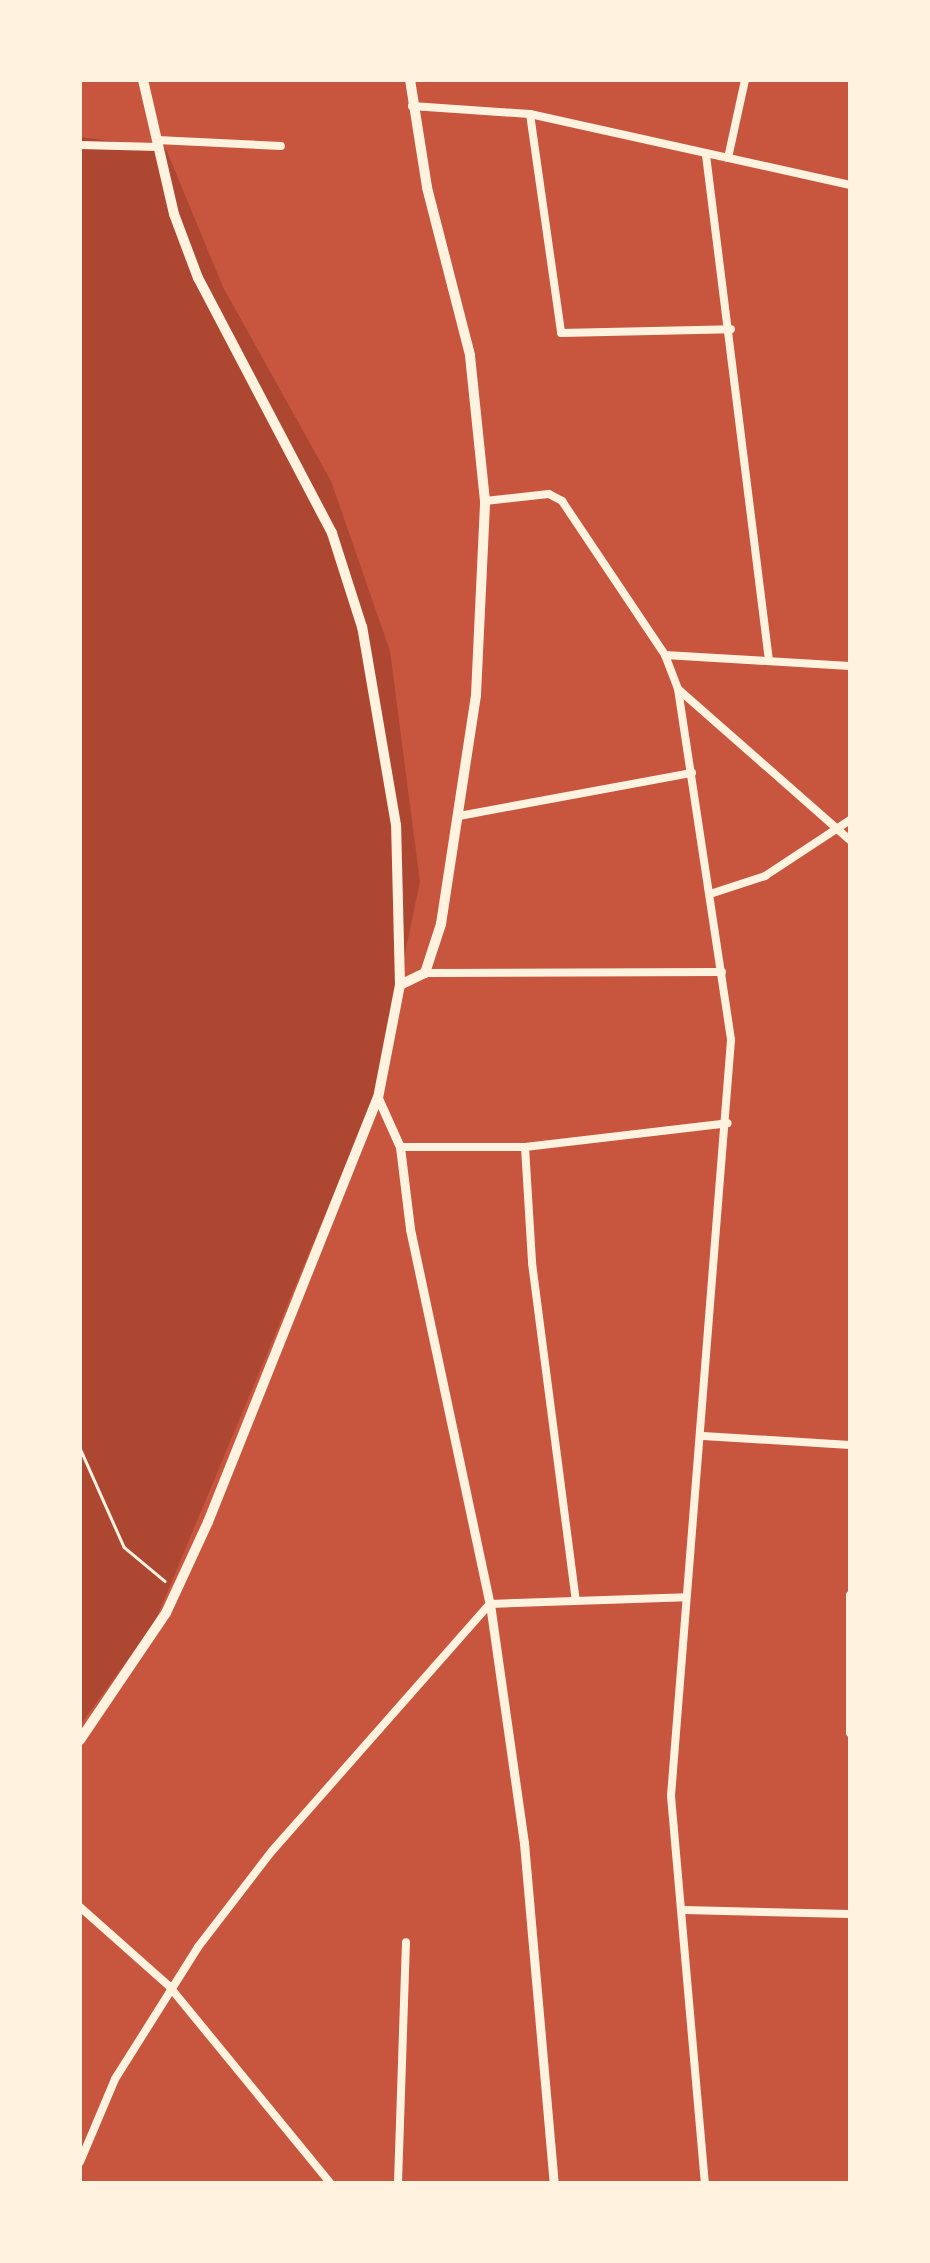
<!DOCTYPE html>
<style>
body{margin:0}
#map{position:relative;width:930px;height:2263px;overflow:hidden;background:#c8553d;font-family:"Exo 2",sans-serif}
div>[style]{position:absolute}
.green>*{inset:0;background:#ae4732}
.path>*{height:2.5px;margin:-1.25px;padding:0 1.25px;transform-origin:1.25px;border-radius:1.25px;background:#fff3e0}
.minor>*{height:8px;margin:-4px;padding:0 4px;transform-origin:4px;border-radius:4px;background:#fff3e0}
.tertiary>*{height:9px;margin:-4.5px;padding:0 4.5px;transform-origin:4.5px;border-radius:4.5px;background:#fff3e0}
.secondary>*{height:10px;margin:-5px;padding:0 5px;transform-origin:5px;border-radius:5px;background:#fff3e0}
span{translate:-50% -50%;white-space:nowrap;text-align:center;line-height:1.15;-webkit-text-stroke:8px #fff3e0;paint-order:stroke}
.frame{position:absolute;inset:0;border:82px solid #fff3e0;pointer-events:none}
</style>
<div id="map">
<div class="green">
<div style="clip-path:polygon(80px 137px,166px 149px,223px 287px,331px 481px,390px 651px,420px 882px,375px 1095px,154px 1624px,80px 1725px)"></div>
</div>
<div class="path">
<div style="left:80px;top:1448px;width:108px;rotate:66deg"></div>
<div style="left:124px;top:1547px;width:53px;rotate:39.7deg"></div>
</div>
<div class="minor">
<div style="left:412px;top:106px;width:118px;rotate:3.9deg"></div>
<div style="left:530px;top:114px;width:328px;rotate:12.5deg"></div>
<div style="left:530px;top:114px;width:221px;rotate:81.9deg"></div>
<div style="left:561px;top:333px;width:170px;rotate:-1.3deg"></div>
<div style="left:157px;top:140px;width:124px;rotate:2.8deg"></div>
<div style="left:80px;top:145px;width:78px;rotate:1.5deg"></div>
<div style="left:706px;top:155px;width:510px;rotate:82.9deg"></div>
<div style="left:728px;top:158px;width:80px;rotate:-77.7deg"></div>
<div style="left:485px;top:501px;width:64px;rotate:-6.2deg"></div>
<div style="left:549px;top:494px;width:15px;rotate:28deg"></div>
<div style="left:562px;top:501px;width:185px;rotate:56.2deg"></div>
<div style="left:665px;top:655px;width:36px;rotate:69deg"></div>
<div style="left:678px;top:689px;width:229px;rotate:41.3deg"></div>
<div style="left:665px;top:655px;width:185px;rotate:3.4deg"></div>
<div style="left:678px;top:689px;width:355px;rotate:81.4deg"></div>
<div style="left:731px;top:1040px;width:758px;rotate:94.54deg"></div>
<div style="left:671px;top:1796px;width:388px;rotate:85deg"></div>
<div style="left:459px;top:816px;width:237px;rotate:-10.5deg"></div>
<div style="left:710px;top:894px;width:58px;rotate:-18.1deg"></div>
<div style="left:765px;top:876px;width:102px;rotate:-33.4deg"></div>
<div style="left:425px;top:973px;width:297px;rotate:-0.2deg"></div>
<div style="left:400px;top:1147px;width:125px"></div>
<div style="left:525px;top:1147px;width:204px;rotate:-6.7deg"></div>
<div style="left:525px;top:1147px;width:116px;rotate:86.5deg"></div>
<div style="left:532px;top:1263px;width:340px;rotate:82.6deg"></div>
<div style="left:703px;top:1436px;width:147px;rotate:3.5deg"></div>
<div style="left:850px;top:1595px;width:138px;rotate:90deg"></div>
<div style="left:80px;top:1907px;width:119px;rotate:41.6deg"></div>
<div style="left:169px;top:1986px;width:254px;rotate:50.7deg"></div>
<div style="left:684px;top:1910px;width:166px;rotate:1.4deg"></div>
<div style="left:80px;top:2162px;width:90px;rotate:-67.1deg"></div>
<div style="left:115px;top:2079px;width:156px;rotate:-57.8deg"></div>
<div style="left:198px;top:1947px;width:121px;rotate:-52.4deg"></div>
<div style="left:272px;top:1851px;width:329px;rotate:-48.6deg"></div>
<div style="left:490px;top:1604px;width:196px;rotate:-2deg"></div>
<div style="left:398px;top:2183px;width:241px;rotate:-88.1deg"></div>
</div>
<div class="tertiary">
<div style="left:378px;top:1098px;width:54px;rotate:65.8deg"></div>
<div style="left:400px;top:1147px;width:83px;rotate:83deg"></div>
<div style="left:410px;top:1229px;width:383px;rotate:78deg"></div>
<div style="left:490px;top:1604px;width:241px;rotate:81.9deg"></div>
<div style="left:524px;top:1843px;width:341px;rotate:85deg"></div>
</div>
<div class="secondary">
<div style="left:400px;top:985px;width:28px;rotate:-26deg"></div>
<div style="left:425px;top:973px;width:52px;rotate:-71.9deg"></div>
<div style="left:441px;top:924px;width:232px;rotate:-81.3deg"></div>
<div style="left:476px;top:695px;width:194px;rotate:-87.3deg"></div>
<div style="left:485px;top:501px;width:147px;rotate:-95.9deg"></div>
<div style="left:470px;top:355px;width:173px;rotate:-104.4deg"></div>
<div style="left:427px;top:187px;width:108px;rotate:-99deg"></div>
<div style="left:80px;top:1740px;width:153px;rotate:-55.9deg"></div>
<div style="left:166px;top:1613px;width:100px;rotate:-65.2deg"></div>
<div style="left:208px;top:1522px;width:457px;rotate:-68.2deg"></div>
<div style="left:378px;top:1098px;width:115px;rotate:-79deg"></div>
<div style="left:400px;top:985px;width:160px;rotate:-91.4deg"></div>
<div style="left:396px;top:825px;width:201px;rotate:-99.7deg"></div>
<div style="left:362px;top:627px;width:99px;rotate:-107.7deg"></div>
<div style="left:332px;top:533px;width:288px;rotate:-117.7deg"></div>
<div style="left:198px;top:278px;width:68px;rotate:-110.6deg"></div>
<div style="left:174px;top:214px;width:138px;rotate:-103deg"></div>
</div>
<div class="frame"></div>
</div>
